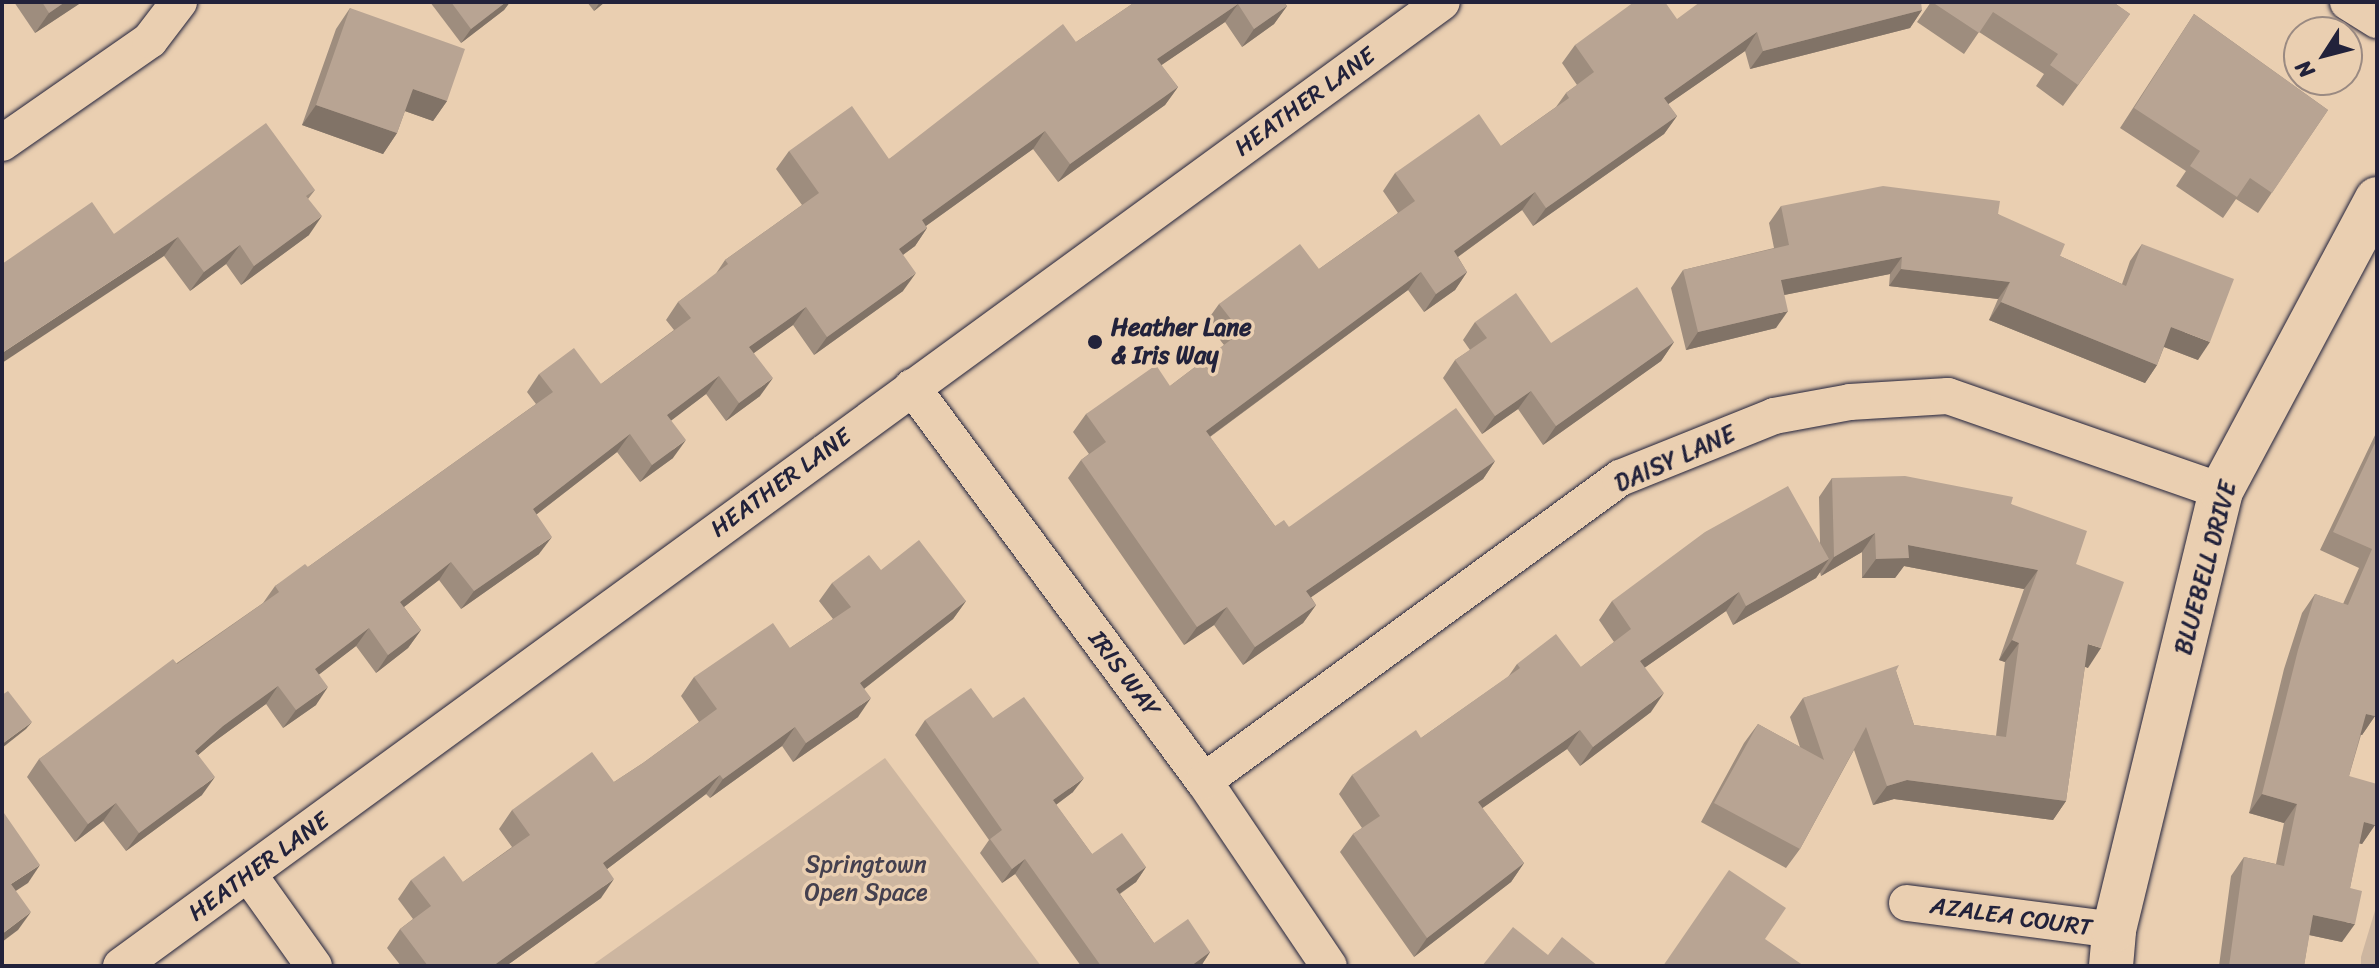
<!DOCTYPE html>
<style>
body{margin:0}
#map{position:relative;width:2379px;height:968px;overflow:hidden;background:#eacfb1;font-family:Sriracha,sans-serif}
div>[style]{position:absolute}
.green>*{inset:0;background:#cdb6a0}
.roads{filter:drop-shadow(0 0 2px #22223b) drop-shadow(0 0 2px #22223b)}
.minor>*{height:36px;margin:-18px;padding:0 18px;transform-origin:18px;border-radius:18px;background:#eacfb1}
.tertiary>*{height:44px;margin:-22px;padding:0 22px;transform-origin:22px;border-radius:22px;background:#eacfb1}
.wall>*{inset:0;background:#9e8d7e}
.shaded-wall>*{inset:0;background:#817367}
.building>*{inset:0;background:#b8a493}
.dots>*{width:22px;height:22px;translate:-50% -50%;box-sizing:border-box;border:4px solid #eacfb1;border-radius:50%}
span{translate:-50% -50%;white-space:nowrap;text-align:center;line-height:1.15;-webkit-text-stroke:7px #eacfb1;paint-order:stroke}
.street-label{font-size:24px;color:#22223b}
.poi-label{font-size:24px;color:#22223b;font-weight:700}
.left{translate:0 -50%;text-align:left}
.park-label{font-size:24px;color:#44404f}
.frame{position:absolute;inset:0;border:4px solid #22223b;pointer-events:none}
.north{position:absolute;left:2283px;top:16px;width:80px;height:80px;box-sizing:border-box;background:#eacfb1;border:2px solid #9a8a82;border-radius:50%;rotate:234deg;font-size:22px;font-weight:700;line-height:32px;text-align:center;color:#22223b}
.north::after{content:'';display:block;margin:auto;width:28px;height:36px;background:#22223b;clip-path:polygon(50% 0,100% 100%,50% 72%,0 100%)}
</style>
<div id="map">
<div class="green">
<div style="clip-path:polygon(885px 758px,1041px 966px,591px 966px)"></div>
<div style="clip-path:polygon(2377px 904px,2377px 966px,2361px 966px,2361px 957px)"></div>
</div>
<div class="roads">
<div class="minor">
<div style="left:2348px;top:2px;width:34px;rotate:32deg"></div>
<div style="left:2px;top:143px;width:180px;rotate:-34.8deg"></div>
<div style="left:150px;top:40px;width:48px;rotate:-52.7deg"></div>
<div style="left:912px;top:387px;width:490px;rotate:53.5deg"></div>
<div style="left:1204px;top:781px;width:223px;rotate:56deg"></div>
<div style="left:1204px;top:781px;width:515px;rotate:-36.07deg"></div>
<div style="left:1620px;top:478px;width:166px;rotate:-21.9deg"></div>
<div style="left:1774px;top:416px;width:77px;rotate:-10.4deg"></div>
<div style="left:1850px;top:402px;width:98px;rotate:-3.5deg"></div>
<div style="left:1948px;top:396px;width:289px;rotate:19.2deg"></div>
<div style="left:249px;top:875px;width:112px;rotate:54.5deg"></div>
<div style="left:1907px;top:903px;width:209px;rotate:7.4deg"></div>
<div style="left:121px;top:966px;width:1635px;rotate:-36.12deg"></div>
</div>
<div class="tertiary">
<div style="left:2111px;top:966px;width:36px;rotate:-85deg"></div>
<div style="left:2114px;top:930px;width:452px;rotate:-76.3deg"></div>
<div style="left:2221px;top:491px;width:331px;rotate:-61.9deg"></div>
</div>
</div>
<div class="wall">
<div style="clip-path:polygon(14px 2px,82px 2px,35px 33px)"></div>
<div style="clip-path:polygon(430px 2px,510px 2px,504px 10px,461px 43px)"></div>
<div style="clip-path:polygon(587px 2px,605px 2px,594px 11px)"></div>
<div style="clip-path:polygon(1135px 2px,1284px 2px,1287px 6px,1274px 24px,1242px 47px,1225px 22px,1161px 65px,1178px 87px,1165px 105px,1058px 182px,1033px 149px,926px 226px,927px 228px,915px 246px,903px 255px,903px 291px,814px 355px,793px 325px,754px 353px,760px 396px,726px 421px,706px 394px,671px 420px,673px 458px,640px 482px,617px 452px,536px 515px,539px 554px,461px 609px,439px 580px,404px 607px,421px 630px,408px 648px,376px 673px,356px 646px,319px 674px,316px 705px,283px 728px,266px 704px,211px 744px,198px 755px,202px 795px,126px 851px,103px 821px,75px 842px,27px 777px,39px 759px,263px 603px,275px 586px,308px 567px,536px 404px,527px 392px,539px 374px,601px 384px,674px 330px,666px 320px,678px 302px,715px 275px,725px 260px,802px 205px,776px 169px,789px 151px,889px 159px,1076px 42px)"></div>
<div style="clip-path:polygon(1931px 2px,2113px 2px,2130px 14px,2063px 106px,2036px 86px,2044px 74px,1979px 32px,1964px 54px,1917px 22px)"></div>
<div style="clip-path:polygon(350px 8px,447px 101px,433px 121px,405px 111px,397px 133px,383px 154px,302px 125px,336px 29px)"></div>
<div style="clip-path:polygon(1922px 10px,1910px 28px,1750px 69px,1745px 51px,1668px 104px,1677px 116px,1664px 134px,1533px 226px,1522px 210px,1458px 257px,1467px 272px,1455px 290px,1424px 312px,1408px 290px,1210px 437px,1275px 526px,1289px 527px,1495px 461px,1483px 479px,1311px 597px,1316px 605px,1303px 623px,1243px 665px,1214px 625px,1184px 645px,1068px 478px,1081px 460px,1089px 454px,1073px 432px,1086px 414px,1170px 386px,1224px 345px,1206px 322px,1219px 304px,1319px 269px,1398px 213px,1383px 191px,1395px 173px,1501px 146px,1556px 107px,1566px 93px,1577px 85px,1562px 63px,1575px 45px,1677px 19px)"></div>
<div style="clip-path:polygon(2194px 14px,2328px 110px,2258px 213px,2236px 199px,2223px 218px,2176px 186px,2186px 171px,2120px 128px)"></div>
<div style="clip-path:polygon(315px 190px,308px 199px,309px 235px,241px 285px,226px 264px,190px 291px,164px 256px,114px 234px)"></div>
<div style="clip-path:polygon(1781px 206px,1998px 214px,2060px 256px,2122px 284px,2130px 261px,2142px 244px,2198px 360px,2164px 347px,2157px 365px,2145px 383px,1989px 320px,1998px 299px,1889px 286px,1890px 274px,1784px 295px,1776px 328px,1686px 350px,1671px 288px,1683px 270px,1774px 248px,1769px 223px)"></div>
<div style="clip-path:polygon(1475px 322px,1551px 343px,1674px 342px,1661px 361px,1543px 445px,1518px 409px,1482px 434px,1443px 378px,1455px 360px,1470px 350px,1463px 340px)"></div>
<div style="clip-path:polygon(2377px 431px,2377px 710px,2375px 716px,2362px 735px,2361px 735px,2349px 776px,2375px 825px,2362px 844px,2359px 843px,2350px 888px,2342px 942px,2309px 935px,2304px 966px,2219px 966px,2231px 876px,2244px 857px,2276px 864px,2284px 823px,2249px 813px,2284px 669px,2302px 613px,2315px 594px,2343px 604px,2359px 568px,2320px 550px)"></div>
<div style="clip-path:polygon(1832px 478px,2011px 504px,2076px 564px,2088px 668px,2085px 666px,2066px 801px,2053px 820px,1894px 799px,1873px 805px,1854px 750px,1800px 849px,1786px 868px,1701px 822px,1744px 743px,1758px 724px,1800px 747px,1790px 717px,1803px 698px,1896px 671px,1914px 725px,1996px 736px,2005px 662px,1999px 660px,2024px 589px,1904px 566px,1895px 578px,1862px 578px,1862px 552px,1821px 576px,1820px 572px,1816px 578px,1733px 625px,1726px 611px,1644px 668px,1651px 712px,1580px 766px,1567px 749px,1482px 808px,1524px 863px,1511px 882px,1414px 957px,1340px 852px,1353px 834px,1362px 828px,1339px 794px,1352px 775px,1421px 738px,1508px 677px,1517px 664px,1581px 667px,1614px 642px,1599px 620px,1612px 601px,1820px 543px,1819px 497px)"></div>
<div style="clip-path:polygon(881px 570px,966px 601px,953px 619px,864px 689px,858px 717px,793px 762px,782px 746px,710px 798px,706px 794px,607px 869px,601px 898px,506px 966px,401px 966px,387px 948px,400px 929px,413px 919px,398px 899px,411px 880px,463px 882px,512px 847px,499px 829px,512px 810px,614px 782px,643px 763px,699px 722px,681px 696px,694px 677px,790px 648px,833px 619px,819px 601px,832px 583px)"></div>
<div style="clip-path:polygon(993px 718px,1073px 792px,1056px 805px,1092px 854px,1146px 867px,1136px 882px,1120px 894px,1154px 943px,1210px 952px,1201px 966px,1081px 966px,1015px 874px,1002px 883px,980px 853px,989px 840px,915px 735px,925px 720px)"></div>
</div>
<div class="shaded-wall">
<div style="clip-path:polygon(65px 2px,82px 2px,35px 33px,49px 13px)"></div>
<div style="clip-path:polygon(506px 2px,510px 2px,504px 10px,461px 43px,471px 29px)"></div>
<div style="clip-path:polygon(600px 2px,605px 2px,594px 11px)"></div>
<div style="clip-path:polygon(1238px 4px,1225px 22px,1144px 77px,1157px 59px)"></div>
<div style="clip-path:polygon(1287px 6px,1274px 24px,1242px 47px,1254px 29px)"></div>
<div style="clip-path:polygon(1922px 10px,1910px 28px,1750px 69px,1763px 51px)"></div>
<div style="clip-path:polygon(1757px 32px,1745px 51px,1651px 116px,1664px 98px)"></div>
<div style="clip-path:polygon(1178px 87px,1165px 105px,1058px 182px,1070px 164px)"></div>
<div style="clip-path:polygon(413px 89px,447px 101px,433px 121px,399px 109px)"></div>
<div style="clip-path:polygon(316px 105px,397px 133px,383px 154px,302px 125px)"></div>
<div style="clip-path:polygon(1677px 116px,1664px 134px,1533px 226px,1546px 208px)"></div>
<div style="clip-path:polygon(1045px 131px,1033px 149px,909px 238px,922px 220px)"></div>
<div style="clip-path:polygon(1535px 192px,1522px 210px,1441px 269px,1454px 251px)"></div>
<div style="clip-path:polygon(322px 216px,309px 235px,241px 285px,254px 266px)"></div>
<div style="clip-path:polygon(927px 228px,915px 246px,886px 267px,899px 249px)"></div>
<div style="clip-path:polygon(178px 237px,164px 256px,2px 363px,2px 353px)"></div>
<div style="clip-path:polygon(240px 245px,226px 264px,190px 291px,204px 272px)"></div>
<div style="clip-path:polygon(1902px 257px,1890px 274px,1769px 298px,1781px 280px)"></div>
<div style="clip-path:polygon(1901px 269px,2010px 282px,1998px 299px,1889px 286px)"></div>
<div style="clip-path:polygon(1421px 272px,1408px 290px,1193px 449px,1206px 431px)"></div>
<div style="clip-path:polygon(1467px 272px,1455px 290px,1424px 312px,1436px 294px)"></div>
<div style="clip-path:polygon(916px 273px,903px 291px,814px 355px,827px 337px)"></div>
<div style="clip-path:polygon(2001px 302px,2157px 365px,2145px 383px,1989px 320px)"></div>
<div style="clip-path:polygon(806px 307px,793px 325px,737px 365px,749px 347px)"></div>
<div style="clip-path:polygon(1788px 311px,1776px 328px,1686px 350px,1698px 332px)"></div>
<div style="clip-path:polygon(2171px 327px,2210px 342px,2198px 360px,2159px 345px)"></div>
<div style="clip-path:polygon(1674px 342px,1661px 361px,1543px 445px,1556px 426px)"></div>
<div style="clip-path:polygon(719px 376px,706px 394px,655px 433px,667px 415px)"></div>
<div style="clip-path:polygon(773px 378px,760px 396px,726px 421px,739px 403px)"></div>
<div style="clip-path:polygon(1531px 391px,1518px 409px,1482px 434px,1495px 416px)"></div>
<div style="clip-path:polygon(630px 434px,617px 452px,520px 527px,533px 509px)"></div>
<div style="clip-path:polygon(686px 440px,673px 458px,640px 482px,652px 465px)"></div>
<div style="clip-path:polygon(1495px 461px,1483px 479px,1294px 609px,1306px 591px)"></div>
<div style="clip-path:polygon(1875px 533px,1862px 552px,1821px 576px,1834px 557px)"></div>
<div style="clip-path:polygon(552px 537px,539px 554px,461px 609px,474px 591px)"></div>
<div style="clip-path:polygon(1908px 545px,2038px 570px,2024px 589px,1904px 566px,1895px 578px,1862px 578px,1876px 559px)"></div>
<div style="clip-path:polygon(1829px 559px,1816px 578px,1733px 625px,1746px 606px)"></div>
<div style="clip-path:polygon(451px 562px,439px 580px,387px 620px,400px 602px)"></div>
<div style="clip-path:polygon(1739px 592px,1726px 611px,1627px 680px,1640px 661px)"></div>
<div style="clip-path:polygon(966px 601px,953px 619px,847px 702px,860px 683px)"></div>
<div style="clip-path:polygon(1316px 605px,1303px 623px,1243px 665px,1255px 647px)"></div>
<div style="clip-path:polygon(1227px 607px,1214px 625px,1184px 645px,1197px 627px)"></div>
<div style="clip-path:polygon(369px 628px,356px 646px,303px 687px,315px 669px)"></div>
<div style="clip-path:polygon(421px 630px,408px 648px,376px 673px,388px 655px)"></div>
<div style="clip-path:polygon(2012px 640px,2019px 643px,2005px 662px,1999px 660px)"></div>
<div style="clip-path:polygon(2088px 644px,2101px 648px,2088px 668px,2074px 663px)"></div>
<div style="clip-path:polygon(278px 686px,266px 704px,211px 744px,182px 769px,195px 751px,223px 726px)"></div>
<div style="clip-path:polygon(328px 687px,316px 705px,283px 728px,296px 710px)"></div>
<div style="clip-path:polygon(1664px 693px,1651px 712px,1580px 766px,1593px 747px)"></div>
<div style="clip-path:polygon(871px 698px,858px 717px,793px 762px,806px 743px)"></div>
<div style="clip-path:polygon(2366px 714px,2375px 716px,2362px 735px,2353px 732px)"></div>
<div style="clip-path:polygon(32px 722px,26px 729px,2px 748px,2px 744px)"></div>
<div style="clip-path:polygon(795px 727px,782px 746px,710px 798px,723px 779px)"></div>
<div style="clip-path:polygon(1580px 730px,1567px 749px,1464px 821px,1478px 802px)"></div>
<div style="clip-path:polygon(720px 775px,706px 794px,590px 882px,603px 863px)"></div>
<div style="clip-path:polygon(215px 777px,202px 795px,126px 851px,139px 833px)"></div>
<div style="clip-path:polygon(1084px 778px,1073px 792px,1042px 815px,1053px 800px)"></div>
<div style="clip-path:polygon(1907px 780px,2066px 801px,2053px 820px,1894px 799px,1873px 805px,1887px 786px)"></div>
<div style="clip-path:polygon(2262px 794px,2297px 804px,2284px 823px,2249px 813px)"></div>
<div style="clip-path:polygon(116px 803px,103px 821px,75px 842px,88px 824px)"></div>
<div style="clip-path:polygon(2364px 822px,2375px 825px,2362px 844px,2350px 841px)"></div>
<div style="clip-path:polygon(1025px 859px,1015px 874px,1002px 883px,1012px 869px)"></div>
<div style="clip-path:polygon(1524px 863px,1511px 882px,1414px 957px,1427px 938px)"></div>
<div style="clip-path:polygon(40px 865px,28px 883px,2px 900px,11px 884px)"></div>
<div style="clip-path:polygon(1146px 867px,1136px 882px,1106px 903px,1116px 889px)"></div>
<div style="clip-path:polygon(614px 879px,601px 898px,506px 966px,493px 966px)"></div>
<div style="clip-path:polygon(31px 912px,18px 930px,2px 942px,2px 934px)"></div>
<div style="clip-path:polygon(2313px 915px,2355px 924px,2342px 942px,2300px 933px)"></div>
<div style="clip-path:polygon(1210px 952px,1201px 966px,1191px 966px)"></div>
</div>
<div class="building">
<div style="clip-path:polygon(42px 2px,65px 2px,49px 13px)"></div>
<div style="clip-path:polygon(451px 2px,506px 2px,471px 29px)"></div>
<div style="clip-path:polygon(1135px 2px,1284px 2px,1287px 6px,1254px 29px,1238px 4px,1157px 59px,1178px 87px,1070px 164px,1045px 131px,922px 220px,927px 228px,899px 249px,916px 273px,827px 337px,806px 307px,749px 347px,773px 378px,739px 403px,719px 376px,667px 415px,686px 440px,652px 465px,630px 434px,533px 509px,552px 537px,474px 591px,451px 562px,400px 602px,421px 630px,388px 655px,369px 628px,315px 669px,328px 687px,296px 710px,278px 686px,223px 726px,195px 751px,215px 777px,139px 833px,116px 803px,88px 824px,39px 759px,173px 659px,177px 664px,279px 592px,275px 586px,305px 564px,308px 567px,553px 392px,539px 374px,574px 348px,601px 384px,691px 318px,678px 302px,728px 264px,725px 260px,819px 193px,789px 151px,852px 106px,889px 159px,1063px 24px,1076px 42px)"></div>
<div style="clip-path:polygon(1634px 2px,1665px 2px,1677px 19px,1700px 2px,1921px 2px,1922px 10px,1763px 51px,1757px 32px,1664px 98px,1677px 116px,1546px 208px,1535px 192px,1454px 251px,1467px 272px,1436px 294px,1421px 272px,1206px 431px,1275px 526px,1284px 520px,1289px 527px,1456px 408px,1495px 461px,1306px 591px,1316px 605px,1255px 647px,1227px 607px,1197px 627px,1081px 460px,1106px 442px,1086px 414px,1156px 365px,1170px 386px,1241px 332px,1219px 304px,1300px 244px,1319px 269px,1415px 201px,1395px 173px,1479px 114px,1501px 146px,1569px 98px,1566px 93px,1594px 72px,1575px 45px)"></div>
<div style="clip-path:polygon(1932px 2px,2113px 2px,2130px 14px,2078px 85px,2050px 65px,2058px 54px,1993px 12px,1979px 33px)"></div>
<div style="clip-path:polygon(350px 8px,465px 49px,447px 101px,413px 89px,397px 133px,316px 105px)"></div>
<div style="clip-path:polygon(2194px 14px,2328px 110px,2272px 193px,2250px 178px,2237px 197px,2190px 166px,2200px 151px,2134px 108px)"></div>
<div style="clip-path:polygon(266px 123px,315px 190px,306px 196px,322px 216px,254px 266px,240px 245px,204px 272px,178px 237px,2px 353px,2px 264px,92px 202px,114px 234px)"></div>
<div style="clip-path:polygon(1883px 186px,2000px 201px,1998px 214px,2065px 244px,2060px 256px,2126px 286px,2142px 244px,2234px 279px,2210px 342px,2171px 327px,2157px 365px,2001px 302px,2010px 282px,1901px 269px,1902px 257px,1781px 280px,1788px 311px,1698px 332px,1683px 270px,1789px 245px,1781px 206px)"></div>
<div style="clip-path:polygon(1637px 287px,1674px 342px,1556px 426px,1531px 391px,1495px 416px,1455px 360px,1487px 338px,1475px 322px,1516px 293px,1551px 343px)"></div>
<div style="clip-path:polygon(2377px 439px,2377px 710px,2375px 716px,2366px 714px,2349px 776px,2377px 784px,2377px 817px,2375px 825px,2364px 822px,2350px 888px,2362px 891px,2355px 924px,2313px 915px,2304px 966px,2229px 966px,2244px 857px,2284px 866px,2297px 804px,2262px 794px,2298px 650px,2315px 594px,2348px 605px,2372px 549px,2333px 532px)"></div>
<div style="clip-path:polygon(1905px 476px,2013px 497px,2011px 504px,2087px 531px,2076px 564px,2124px 582px,2101px 648px,2088px 644px,2066px 801px,1907px 780px,1887px 786px,1866px 727px,1800px 849px,1714px 803px,1758px 724px,1824px 760px,1803px 698px,1899px 665px,1896px 671px,1914px 725px,2006px 737px,2019px 643px,2012px 640px,2038px 570px,1908px 545px,1909px 558px,1876px 559px,1875px 533px,1834px 557px,1832px 478px)"></div>
<div style="clip-path:polygon(1788px 486px,1829px 559px,1746px 606px,1739px 592px,1640px 661px,1664px 693px,1593px 747px,1580px 730px,1478px 802px,1524px 863px,1427px 938px,1353px 834px,1380px 816px,1352px 775px,1416px 730px,1421px 738px,1520px 668px,1517px 664px,1556px 634px,1581px 667px,1631px 629px,1612px 601px,1705px 532px)"></div>
<div style="clip-path:polygon(919px 540px,966px 601px,860px 683px,871px 698px,806px 743px,795px 727px,723px 779px,720px 775px,603px 863px,614px 879px,493px 966px,428px 966px,400px 929px,431px 906px,411px 880px,444px 856px,463px 882px,530px 835px,512px 810px,592px 752px,614px 782px,643px 763px,717px 709px,694px 677px,773px 623px,790px 648px,851px 607px,832px 583px,869px 555px,881px 570px)"></div>
<div style="clip-path:polygon(971px 688px,993px 718px,1024px 697px,1084px 778px,1053px 800px,1092px 854px,1122px 833px,1146px 867px,1116px 889px,1154px 943px,1188px 919px,1210px 952px,1191px 966px,1101px 966px,1025px 859px,1012px 869px,990px 839px,1002px 830px,925px 720px)"></div>
<div style="clip-path:polygon(8px 691px,32px 722px,2px 744px,2px 695px)"></div>
<div style="clip-path:polygon(4px 813px,40px 865px,11px 884px,31px 912px,2px 934px,2px 814px)"></div>
<div style="clip-path:polygon(1729px 870px,1786px 908px,1765px 939px,1804px 966px,1663px 966px)"></div>
<div style="clip-path:polygon(1513px 927px,1548px 955px,1562px 937px,1598px 966px,1482px 966px)"></div>
</div>
<div class="dots">
<div style="left:1095px;top:342px;background:#22223b"></div>
</div>
<div class="street-label">
<span style="left:1305px;top:102px;rotate:-36deg">HEATHER LANE</span>
<span style="left:1675px;top:459px;rotate:-24deg">DAISY LANE</span>
<span style="left:781px;top:483px;rotate:-36deg">HEATHER LANE</span>
<span style="left:2206px;top:568px;rotate:-75deg">BLUEBELL DRIVE</span>
<span style="left:1124px;top:674px;rotate:53deg">IRIS WAY</span>
<span style="left:259px;top:867px;rotate:-36deg">HEATHER LANE</span>
<span style="left:2011px;top:917px;rotate:8deg">AZALEA COURT</span>
</div>
<div class="poi-label">
<span class="left" style="left:1111px;top:342px">Heather Lane<br>&amp; Iris Way</span>
</div>
<div class="park-label">
<span style="left:866px;top:879px">Springtown<br>Open Space</span>
</div>
<div class="frame"></div>
<div class="north">N</div>
</div>
